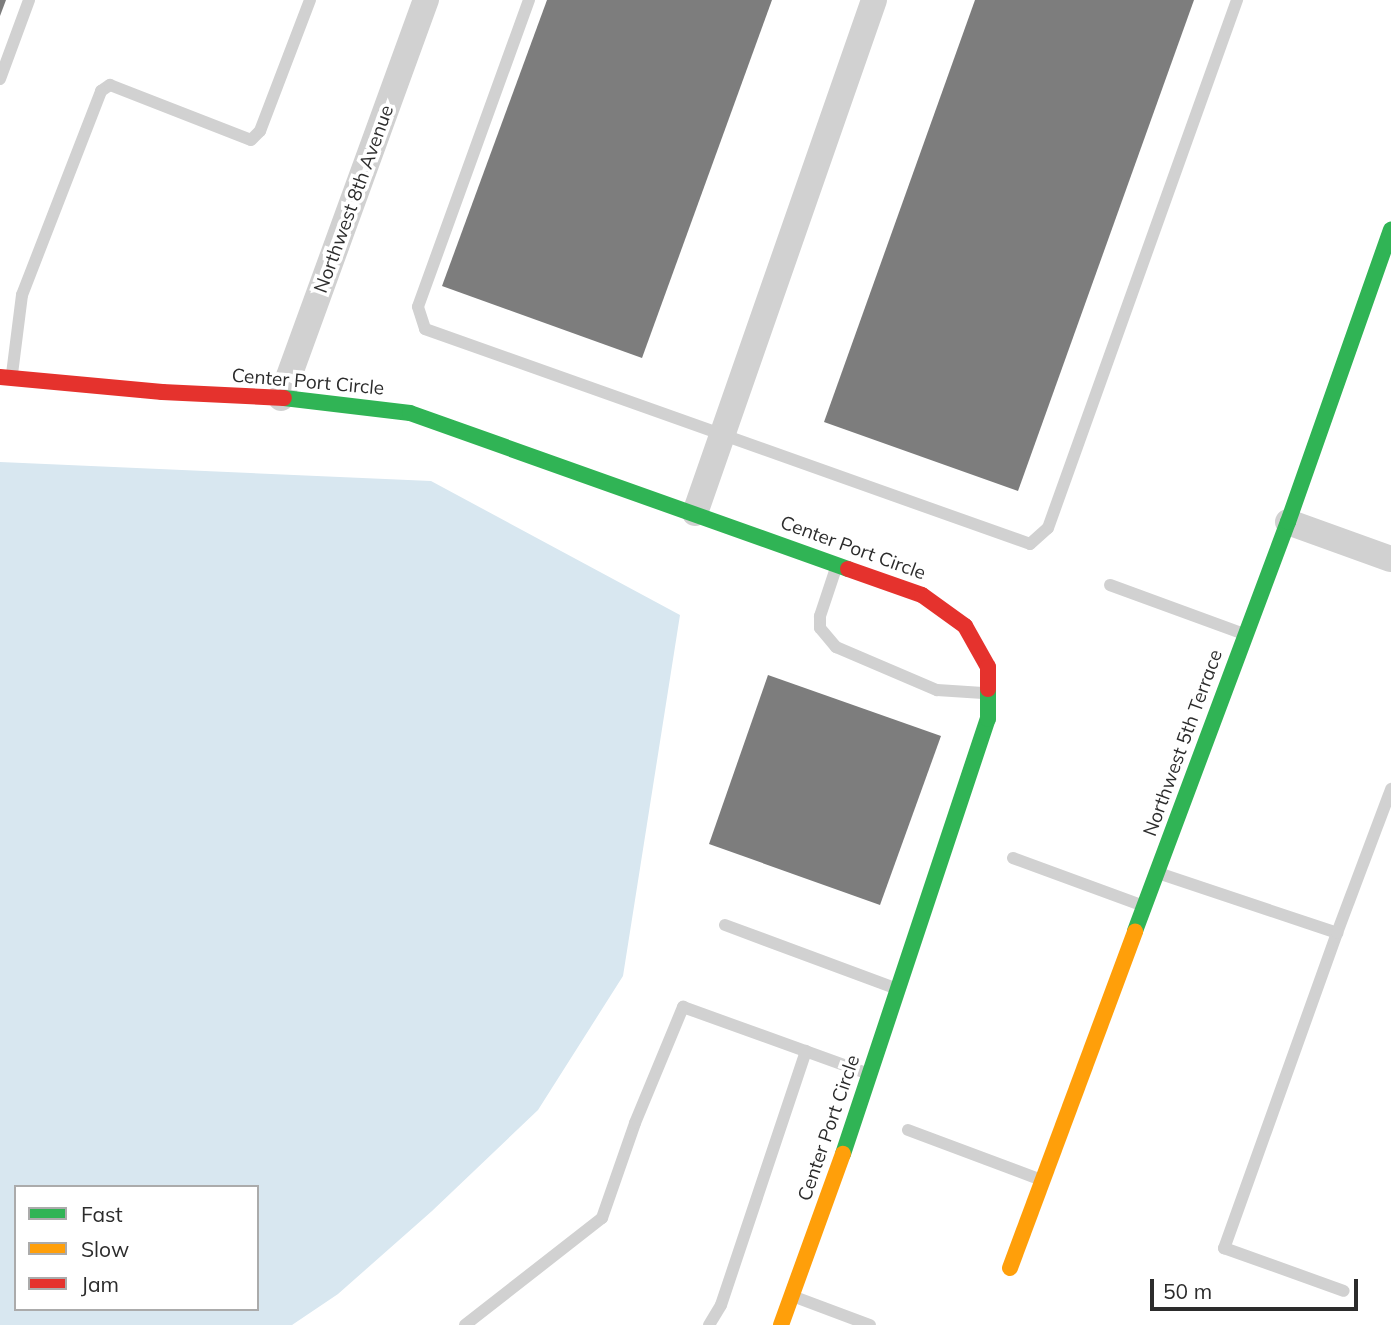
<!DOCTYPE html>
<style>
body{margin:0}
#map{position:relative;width:1391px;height:1325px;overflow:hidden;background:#fff;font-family:Mulish,sans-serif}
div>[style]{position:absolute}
.water>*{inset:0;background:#d8e7f0}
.building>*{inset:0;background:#7d7d7d}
.lane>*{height:12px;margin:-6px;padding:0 6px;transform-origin:6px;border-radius:6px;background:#d1d1d1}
.street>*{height:26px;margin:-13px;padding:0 13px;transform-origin:13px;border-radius:13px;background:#d1d1d1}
.fast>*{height:16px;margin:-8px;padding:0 8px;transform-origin:8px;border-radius:8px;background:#30b455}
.slow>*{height:16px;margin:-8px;padding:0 8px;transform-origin:8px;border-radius:8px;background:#ff9f0a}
.jam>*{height:16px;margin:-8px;padding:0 8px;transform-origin:8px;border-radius:8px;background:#e5322d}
span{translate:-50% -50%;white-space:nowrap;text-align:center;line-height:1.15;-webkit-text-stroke:7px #fff;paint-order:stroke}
.street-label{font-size:19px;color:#2c2c2c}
.legend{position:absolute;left:14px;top:1185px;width:245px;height:126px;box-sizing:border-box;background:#fff;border:2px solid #ababab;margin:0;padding:9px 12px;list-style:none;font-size:21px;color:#2c2c2c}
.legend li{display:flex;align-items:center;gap:14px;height:35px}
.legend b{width:35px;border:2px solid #ababab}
.scale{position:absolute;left:1150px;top:1279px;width:208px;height:32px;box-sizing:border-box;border:4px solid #2c2c2c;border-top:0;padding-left:9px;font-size:21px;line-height:24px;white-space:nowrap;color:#2c2c2c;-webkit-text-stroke:5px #fff;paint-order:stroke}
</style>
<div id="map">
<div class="water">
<div style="clip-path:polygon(evenodd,0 462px,431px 481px,680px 615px,623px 976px,538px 1110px,432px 1211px,338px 1294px,292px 1325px,0 1325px,0 462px,16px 1187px,257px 1187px,257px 1309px,16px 1309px,16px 1187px)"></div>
</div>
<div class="building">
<div style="clip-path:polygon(0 0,6px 0,0 16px)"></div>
<div style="clip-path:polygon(547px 0,772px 0,642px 358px,442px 286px)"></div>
<div style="clip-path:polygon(975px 0,1194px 0,1018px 491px,824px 422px)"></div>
<div style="clip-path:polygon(768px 675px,941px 736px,880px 905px,709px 844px)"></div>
</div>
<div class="lane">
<div style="left:529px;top:0;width:326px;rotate:109.9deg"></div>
<div style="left:418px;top:307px;width:23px;rotate:72deg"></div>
<div style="left:425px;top:329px;width:642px;rotate:19.56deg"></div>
<div style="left:1030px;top:544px;width:24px;rotate:-42deg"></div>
<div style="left:1048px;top:528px;width:561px;rotate:-70.3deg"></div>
<div style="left:0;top:79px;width:84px;rotate:-69.8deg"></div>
<div style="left:12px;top:374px;width:80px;rotate:-82.8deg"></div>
<div style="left:22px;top:295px;width:219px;rotate:-68.8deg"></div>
<div style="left:101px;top:91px;width:11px;rotate:-34deg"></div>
<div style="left:110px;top:85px;width:151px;rotate:21.3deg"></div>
<div style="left:251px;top:140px;width:13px;rotate:-45deg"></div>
<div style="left:260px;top:131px;width:140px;rotate:-69.1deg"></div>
<div style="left:836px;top:568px;width:51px;rotate:108.4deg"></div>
<div style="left:820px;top:616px;width:12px;rotate:90deg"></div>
<div style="left:820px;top:628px;width:25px;rotate:50deg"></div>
<div style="left:836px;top:647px;width:110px;rotate:23.1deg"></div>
<div style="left:937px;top:690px;width:46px;rotate:3.7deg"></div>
<div style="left:1110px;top:585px;width:143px;rotate:20.1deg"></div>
<div style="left:1013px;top:858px;width:136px;rotate:20.2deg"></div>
<div style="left:1161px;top:874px;width:186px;rotate:18.5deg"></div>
<div style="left:1337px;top:933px;width:335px;rotate:109.7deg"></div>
<div style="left:1224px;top:1248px;width:127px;rotate:19.7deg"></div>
<div style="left:725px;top:925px;width:180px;rotate:20.4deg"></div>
<div style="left:1337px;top:933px;width:154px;rotate:-69.4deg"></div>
<div style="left:908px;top:1130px;width:140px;rotate:20.5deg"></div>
<div style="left:795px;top:1297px;width:80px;rotate:20.5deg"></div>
<div style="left:465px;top:1325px;width:174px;rotate:-38deg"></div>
<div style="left:602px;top:1218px;width:101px;rotate:-70.8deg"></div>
<div style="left:635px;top:1123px;width:126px;rotate:-67.5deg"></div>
<div style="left:683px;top:1007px;width:195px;rotate:19.8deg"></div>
<div style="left:709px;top:1325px;width:23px;rotate:-59deg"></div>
<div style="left:721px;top:1305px;width:268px;rotate:-71.5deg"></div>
</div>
<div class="street">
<div style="left:281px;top:398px;width:424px;rotate:-70deg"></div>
<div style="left:695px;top:513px;width:543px;rotate:-70.76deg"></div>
<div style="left:1288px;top:522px;width:109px;rotate:19.8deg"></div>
</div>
<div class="fast">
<div style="left:284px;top:398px;width:127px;rotate:6.8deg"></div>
<div style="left:410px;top:413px;width:465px;rotate:19.6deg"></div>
<div style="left:1135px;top:931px;width:437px;rotate:-69.5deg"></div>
<div style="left:1288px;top:522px;width:310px;rotate:-70.6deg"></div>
<div style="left:843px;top:1154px;width:459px;rotate:-71.6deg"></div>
<div style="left:988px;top:719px;width:30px;rotate:-90deg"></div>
</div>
<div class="slow">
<div style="left:1010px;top:1268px;width:359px;rotate:-69.6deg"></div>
<div style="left:781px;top:1325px;width:182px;rotate:-70.1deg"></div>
</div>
<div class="jam">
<div style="left:0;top:377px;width:163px;rotate:5.3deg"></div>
<div style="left:162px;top:392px;width:122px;rotate:2.8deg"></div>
<div style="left:848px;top:569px;width:78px;rotate:19.4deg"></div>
<div style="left:922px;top:595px;width:53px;rotate:35.8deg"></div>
<div style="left:965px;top:626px;width:47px;rotate:60.7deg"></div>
<div style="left:988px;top:667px;width:22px;rotate:90deg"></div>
</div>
<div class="street-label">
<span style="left:354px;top:199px;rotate:-70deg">Northwest 8th Avenue</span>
<span style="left:308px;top:382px;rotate:5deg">Center Port Circle</span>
<span style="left:853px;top:548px;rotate:20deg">Center Port Circle</span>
<span style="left:1183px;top:743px;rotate:-70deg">Northwest 5th Terrace</span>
<span style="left:829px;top:1128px;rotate:-71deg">Center Port Circle</span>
</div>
<ul class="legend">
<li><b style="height:9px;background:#30b455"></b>Fast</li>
<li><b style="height:9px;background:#ff9f0a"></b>Slow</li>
<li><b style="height:9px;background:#e5322d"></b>Jam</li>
</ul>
<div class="scale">50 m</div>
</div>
